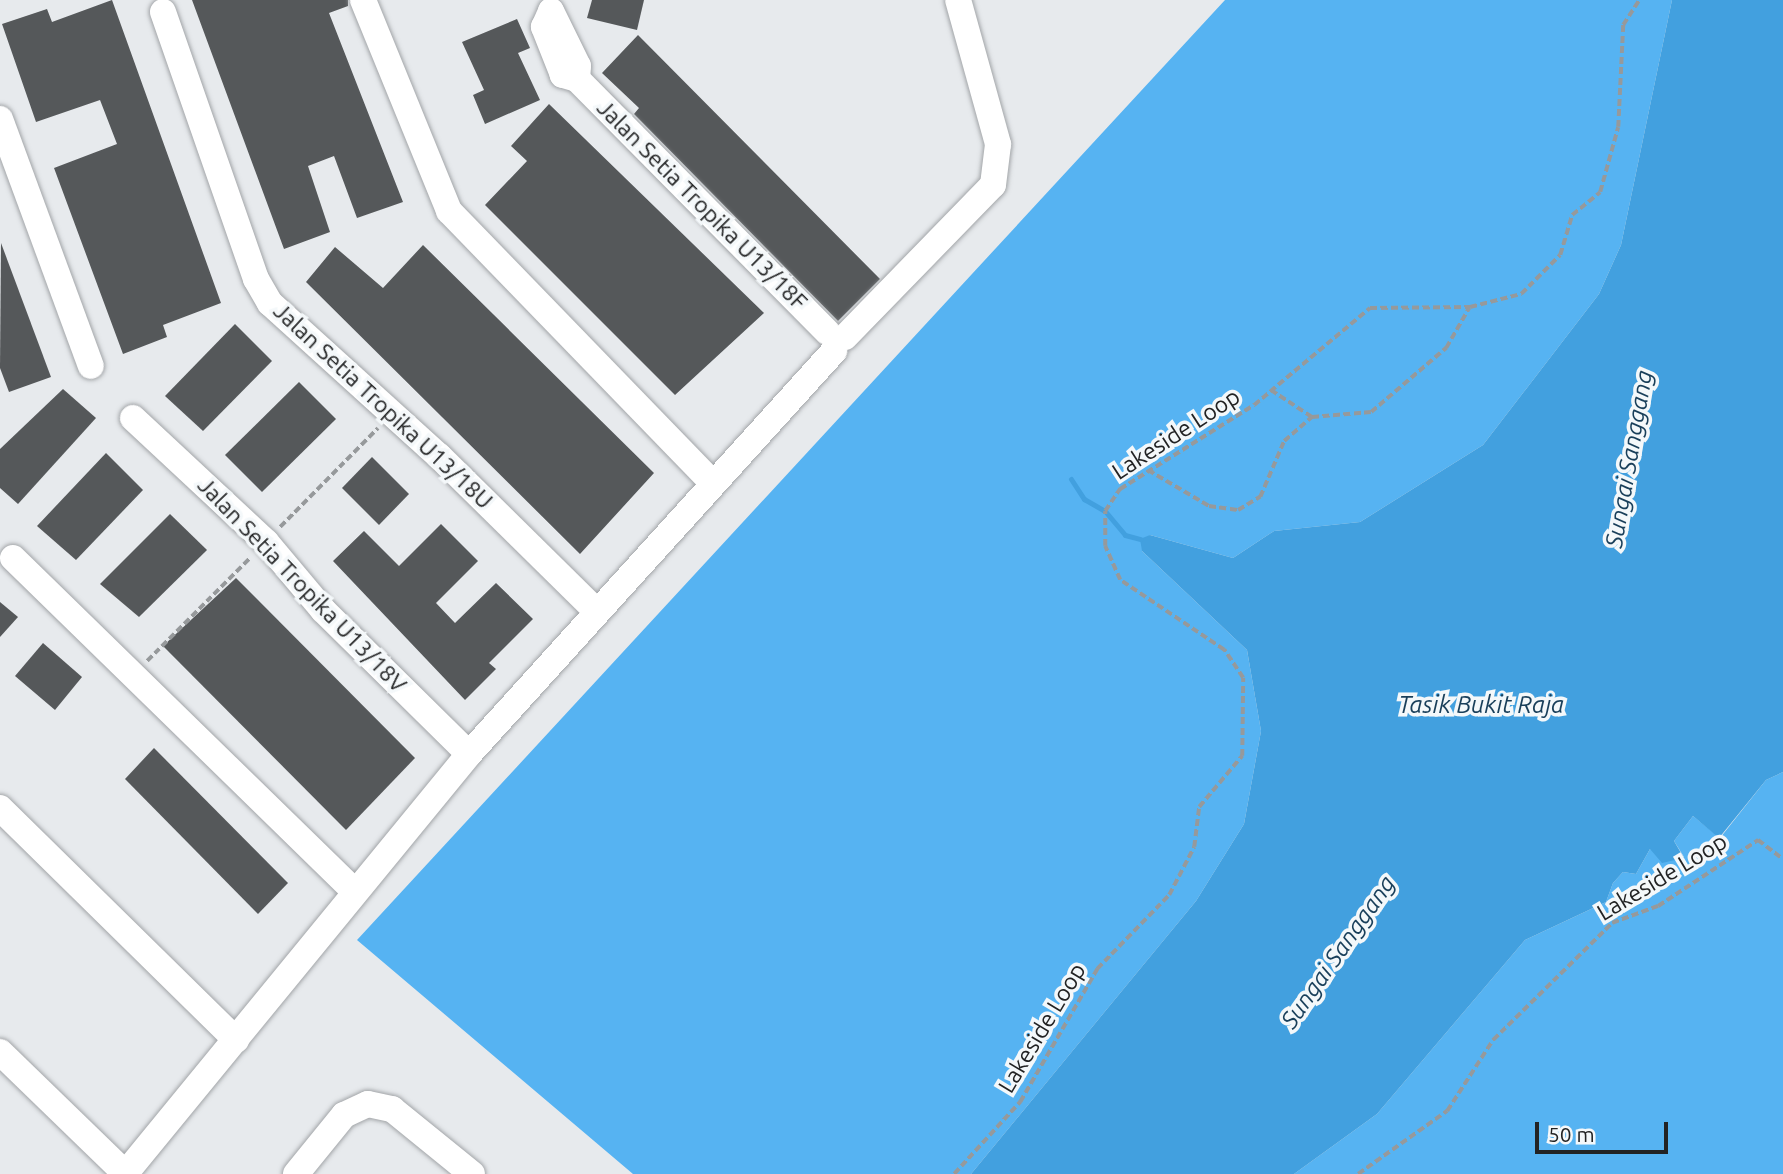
<!DOCTYPE html>
<style>
body{margin:0}
#map{position:relative;width:1783px;height:1174px;overflow:hidden;background:#e7eaed;font-family:Ubuntu,sans-serif}
div>[style]{position:absolute}
.forest>*{inset:0;background:#56b3f2}
.water>*{inset:0;background:#42a0df}
.stream>*{height:5px;margin:-2.5px;padding:0 2.5px;transform-origin:2.5px;border-radius:2.5px;background:#42a0df}
.building>*{inset:0;background:#55585a}
.path>*{height:3.5px;margin-top:-1.75px;transform-origin:0;background:repeating-linear-gradient(90deg,#96999b 0 7px,transparent 0 10.5px)}
.roads{filter:drop-shadow(0 0 2px #a2a5a8) drop-shadow(0 0 2px #a2a5a8)}
.minor>*{height:26px;margin:-13px;padding:0 13px;transform-origin:13px;border-radius:13px;background:#fff}
span{translate:-50% -50%;white-space:nowrap;text-align:center;line-height:1.15;-webkit-text-stroke:7px #f4f8fa;paint-order:stroke}
.street-label{font-size:23px;color:#222324}
.water-label{font-size:24px;color:#193f5a;font-style:italic}
.scale{position:absolute;left:1535px;top:1122px;width:133px;height:32px;box-sizing:border-box;border:4px solid #222324;border-top:0;padding-left:9px;font-size:21px;line-height:24px;white-space:nowrap;color:#222324;-webkit-text-stroke:5px #f4f8fa;paint-order:stroke}
</style>
<div id="map">
<div class="forest">
<div style="clip-path:polygon(1225px 0,1672px 0,1621px 245px,1599px 294px,1483px 445px,1360px 522px,1274px 531px,1233px 558px,1150px 535px,1142px 551px,1247px 650px,1261px 731px,1244px 824px,1196px 901px,971px 1174px,633px 1174px,357px 940px)"></div>
<div style="clip-path:polygon(1783px 772px,1783px 1174px,1294px 1174px,1377px 1114px,1525px 940px,1606px 902px,1613px 883px,1623px 872px,1636px 874px,1650px 849px,1684px 857px,1674px 841px,1693px 816px,1720px 838px,1766px 780px)"></div>
</div>
<div class="water">
<div style="clip-path:polygon(1672px 0,1783px 0,1783px 772px,1766px 780px,1719px 838px,1693px 816px,1674px 841px,1684px 858px,1662px 863px,1650px 849px,1636px 874px,1623px 872px,1613px 883px,1606px 902px,1525px 940px,1377px 1114px,1294px 1174px,971px 1174px,1196px 901px,1244px 824px,1261px 731px,1247px 650px,1142px 551px,1140px 539px,1150px 535px,1233px 558px,1274px 531px,1360px 522px,1483px 445px,1599px 294px,1621px 245px)"></div>
</div>
<div class="stream">
<div style="left:1071px;top:479px;width:24px;rotate:57deg"></div>
<div style="left:1084px;top:499px;width:24px;rotate:30deg"></div>
<div style="left:1105px;top:511px;width:31px;rotate:50deg"></div>
<div style="left:1125px;top:535px;width:16px;rotate:15deg"></div>
</div>
<div class="building">
<div style="clip-path:polygon(112px 0,221px 303px,163px 325px,167px 337px,123px 354px,54px 168px,117px 144px,100px 100px,36px 122px,2px 24px,47px 9px,52px 22px)"></div>
<div style="clip-path:polygon(192px 0,348px 0,348px 6px,329px 13px,403px 202px,357px 218px,334px 156px,308px 166px,330px 232px,284px 249px)"></div>
<div style="clip-path:polygon(592px 0,644px 0,637px 30px,587px 18px)"></div>
<div style="clip-path:polygon(517px 19px,530px 48px,518px 53px,540px 100px,485px 124px,473px 95px,484px 90px,462px 42px)"></div>
<div style="clip-path:polygon(638px 35px,880px 279px,838px 321px,634px 114px,639px 108px,602px 73px)"></div>
<div style="clip-path:polygon(549px 104px,764px 313px,675px 395px,485px 205px,527px 161px,511px 146px)"></div>
<div style="clip-path:polygon(1px 243px,51px 377px,9px 392px,0 368px)"></div>
<div style="clip-path:polygon(423px 245px,654px 473px,580px 554px,306px 282px,335px 247px,383px 288px)"></div>
<div style="clip-path:polygon(235px 324px,272px 361px,203px 431px,165px 396px)"></div>
<div style="clip-path:polygon(299px 382px,336px 419px,262px 492px,225px 455px)"></div>
<div style="clip-path:polygon(63px 389px,96px 418px,18px 504px,0 488px,0 449px)"></div>
<div style="clip-path:polygon(106px 453px,143px 490px,76px 560px,37px 526px)"></div>
<div style="clip-path:polygon(372px 457px,409px 494px,379px 525px,342px 488px)"></div>
<div style="clip-path:polygon(170px 514px,207px 550px,139px 617px,100px 584px)"></div>
<div style="clip-path:polygon(441px 524px,478px 561px,436px 603px,455px 623px,496px 583px,533px 619px,489px 663px,496px 669px,465px 700px,333px 561px,364px 531px,399px 566px)"></div>
<div style="clip-path:polygon(236px 578px,415px 758px,346px 830px,163px 646px)"></div>
<div style="clip-path:polygon(0 602px,18px 617px,0 637px)"></div>
<div style="clip-path:polygon(43px 643px,82px 677px,55px 710px,15px 676px)"></div>
<div style="clip-path:polygon(154px 748px,288px 883px,258px 914px,125px 779px)"></div>
</div>
<div class="path">
<div style="left:1271px;top:390px;width:49px;rotate:33.4deg"></div>
<div style="left:1148px;top:470px;width:71px;rotate:30.5deg"></div>
<div style="left:1209px;top:506px;width:29px;rotate:8deg"></div>
<div style="left:1238px;top:510px;width:26px;rotate:-31deg"></div>
<div style="left:1260px;top:497px;width:61px;rotate:-66.8deg"></div>
<div style="left:1284px;top:441px;width:37px;rotate:-41deg"></div>
<div style="left:1312px;top:417px;width:59px;rotate:-4.8deg"></div>
<div style="left:1371px;top:412px;width:99px;rotate:-40.5deg"></div>
<div style="left:1446px;top:348px;width:46px;rotate:-60.1deg"></div>
<div style="left:280px;top:527px;width:139px;rotate:-45.3deg"></div>
<div style="left:147px;top:661px;width:146px;rotate:-45deg"></div>
<div style="left:954px;top:1174px;width:98px;rotate:-47.5deg"></div>
<div style="left:1020px;top:1102px;width:154px;rotate:-59.9deg"></div>
<div style="left:1097px;top:969px;width:103px;rotate:-45.8deg"></div>
<div style="left:1169px;top:895px;width:54px;rotate:-62.5deg"></div>
<div style="left:1194px;top:847px;width:40px;rotate:-82.9deg"></div>
<div style="left:1199px;top:807px;width:67px;rotate:-49.9deg"></div>
<div style="left:1242px;top:756px;width:78px;rotate:-89.3deg"></div>
<div style="left:1243px;top:678px;width:34px;rotate:-124deg"></div>
<div style="left:1224px;top:650px;width:125px;rotate:-146.1deg"></div>
<div style="left:1120px;top:580px;width:37px;rotate:-114deg"></div>
<div style="left:1105px;top:546px;width:35px;rotate:-90deg"></div>
<div style="left:1105px;top:511px;width:27px;rotate:-56deg"></div>
<div style="left:1120px;top:489px;width:158px;rotate:-32.1deg"></div>
<div style="left:1254px;top:405px;width:151px;rotate:-39.9deg"></div>
<div style="left:1370px;top:308px;width:100px;rotate:-0.6deg"></div>
<div style="left:1470px;top:307px;width:53px;rotate:-14.3deg"></div>
<div style="left:1521px;top:294px;width:55px;rotate:-45deg"></div>
<div style="left:1560px;top:255px;width:42px;rotate:-73.3deg"></div>
<div style="left:1572px;top:215px;width:36px;rotate:-39deg"></div>
<div style="left:1600px;top:192px;width:67px;rotate:-74.5deg"></div>
<div style="left:1618px;top:127px;width:102px;rotate:-87.2deg"></div>
<div style="left:1623px;top:25px;width:30px;rotate:-57deg"></div>
<div style="left:1358px;top:1174px;width:109px;rotate:-35.3deg"></div>
<div style="left:1447px;top:1111px;width:85px;rotate:-57.1deg"></div>
<div style="left:1493px;top:1040px;width:167px;rotate:-44.5deg"></div>
<div style="left:1612px;top:923px;width:49px;rotate:-20.3deg"></div>
<div style="left:1658px;top:906px;width:120px;rotate:-33.4deg"></div>
<div style="left:1758px;top:840px;width:31px;rotate:37deg"></div>
</div>
<div class="roads">
<div class="minor">
<div style="left:363px;top:0;width:228px;rotate:67.8deg"></div>
<div style="left:449px;top:211px;width:378px;rotate:45.9deg"></div>
<div style="left:551px;top:11px;width:61px;rotate:63.9deg"></div>
<div style="left:578px;top:66px;width:13px;rotate:94deg"></div>
<div style="left:577px;top:79px;width:15px;rotate:-164deg"></div>
<div style="left:563px;top:75px;width:52px;rotate:-111.6deg"></div>
<div style="left:544px;top:27px;width:17px;rotate:-66deg"></div>
<div style="left:163px;top:12px;width:283px;rotate:70.8deg"></div>
<div style="left:256px;top:279px;width:28px;rotate:60deg"></div>
<div style="left:270px;top:303px;width:228px;rotate:42.2deg"></div>
<div style="left:439px;top:456px;width:221px;rotate:44.6deg"></div>
<div style="left:577px;top:79px;width:356px;rotate:45.3deg"></div>
<div style="left:0;top:119px;width:263px;rotate:69.8deg"></div>
<div style="left:845px;top:337px;width:212px;rotate:-45.8deg"></div>
<div style="left:993px;top:185px;width:41px;rotate:-83deg"></div>
<div style="left:998px;top:144px;width:149px;rotate:-105.5deg"></div>
<div style="left:133px;top:418px;width:182px;rotate:43deg"></div>
<div style="left:266px;top:542px;width:89px;rotate:50deg"></div>
<div style="left:323px;top:610px;width:205px;rotate:44.6deg"></div>
<div style="left:13px;top:558px;width:478px;rotate:44.3deg"></div>
<div style="left:0;top:808px;width:331px;rotate:44.5deg"></div>
<div style="left:0;top:1052px;width:175px;rotate:44.1deg"></div>
<div style="left:125px;top:1174px;width:543px;rotate:-50.68deg"></div>
<div style="left:469px;top:754px;width:544px;rotate:-47.83deg"></div>
<div style="left:296px;top:1174px;width:76px;rotate:-50.9deg"></div>
<div style="left:344px;top:1115px;width:26px;rotate:-25deg"></div>
<div style="left:368px;top:1104px;width:25px;rotate:12deg"></div>
<div style="left:392px;top:1109px;width:103px;rotate:39.1deg"></div>
</div>
</div>
<div class="street-label">
<span style="left:702px;top:205px;rotate:45deg">Jalan Setia Tropika U13/18F</span>
<span style="left:383px;top:406px;rotate:43deg">Jalan Setia Tropika U13/18U</span>
<span style="left:1176px;top:434px;rotate:-33deg">Lakeside Loop</span>
<span style="left:302px;top:585px;rotate:46deg">Jalan Setia Tropika U13/18V</span>
<span style="left:1662px;top:877px;rotate:-31deg">Lakeside Loop</span>
<span style="left:1042px;top:1028px;rotate:-59deg">Lakeside Loop</span>
</div>
<div class="water-label">
<span style="left:1629px;top:459px;rotate:-80deg">Sungai Sanggang</span>
<span style="left:1481px;top:705px">Tasik Bukit Raja</span>
<span style="left:1338px;top:952px;rotate:-55deg">Sungai Sanggang</span>
</div>
<div class="scale">50 m</div>
</div>
